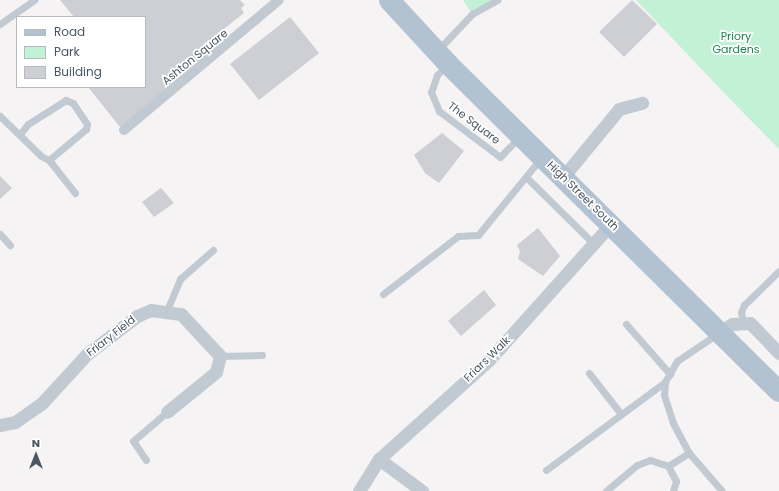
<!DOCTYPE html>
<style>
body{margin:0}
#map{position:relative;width:779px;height:491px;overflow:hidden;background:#f5f3f3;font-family:Poppins,sans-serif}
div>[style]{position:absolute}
.green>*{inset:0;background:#c3f1d5}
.building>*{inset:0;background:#cdcfd5}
.service>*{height:7px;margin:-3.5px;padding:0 3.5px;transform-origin:3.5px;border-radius:3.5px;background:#c1cad2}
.pedestrian>*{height:10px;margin:-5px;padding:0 5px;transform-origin:5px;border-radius:5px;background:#c1cad2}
.minor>*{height:13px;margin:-6.5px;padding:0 6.5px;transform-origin:6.5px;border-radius:6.5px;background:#c1cad2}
.primary>*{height:21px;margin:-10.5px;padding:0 10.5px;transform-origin:10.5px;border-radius:10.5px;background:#b3c2d1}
span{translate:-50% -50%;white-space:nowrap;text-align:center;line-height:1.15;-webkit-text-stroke:3.5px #fff;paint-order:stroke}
.park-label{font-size:11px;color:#17864f}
.street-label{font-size:11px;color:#4a5661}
.legend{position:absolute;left:16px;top:16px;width:130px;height:72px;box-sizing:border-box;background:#fff;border:1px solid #b7bbc0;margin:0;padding:5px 7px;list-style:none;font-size:12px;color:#4a5661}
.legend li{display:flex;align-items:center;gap:8px;height:20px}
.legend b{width:20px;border:1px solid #b7bbc0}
.north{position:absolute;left:16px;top:435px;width:40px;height:40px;-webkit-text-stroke:3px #fff;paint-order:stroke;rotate:0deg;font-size:11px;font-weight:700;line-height:16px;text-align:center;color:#4a5661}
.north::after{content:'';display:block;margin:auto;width:14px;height:18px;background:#4a5661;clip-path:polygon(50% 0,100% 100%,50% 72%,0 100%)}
</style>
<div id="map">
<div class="green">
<div style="clip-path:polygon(463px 0,497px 0,472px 14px)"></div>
<div style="clip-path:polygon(636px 0,779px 0,779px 149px,728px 97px)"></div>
</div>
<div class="building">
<div style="clip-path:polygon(60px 0,240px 0,245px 5px,241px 8px,244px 13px,215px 36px,222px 45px,120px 127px,88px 87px,145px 87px,145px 17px,74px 17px)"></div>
<div style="clip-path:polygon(632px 0,657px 24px,624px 57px,599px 32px)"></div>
<div style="clip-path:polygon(290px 17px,319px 53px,259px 100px,230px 64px)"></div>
<div style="clip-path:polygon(442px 133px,464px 151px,439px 183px,425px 173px,414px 155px)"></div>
<div style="clip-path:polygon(0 176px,12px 188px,0 199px)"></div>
<div style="clip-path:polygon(161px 188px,174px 203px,154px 217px,142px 202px)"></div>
<div style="clip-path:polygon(538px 228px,560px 256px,543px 276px,518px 259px,520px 251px,517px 245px)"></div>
<div style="clip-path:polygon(484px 290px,496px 305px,461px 336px,448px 321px)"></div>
</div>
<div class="service">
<div style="left:0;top:24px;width:42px;rotate:-35.2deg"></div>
<div style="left:438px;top:50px;width:50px;rotate:-46.6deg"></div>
<div style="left:472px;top:14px;width:29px;rotate:-29deg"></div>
<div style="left:447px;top:65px;width:14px;rotate:135deg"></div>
<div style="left:437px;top:75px;width:18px;rotate:109deg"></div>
<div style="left:431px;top:92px;width:21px;rotate:67deg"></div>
<div style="left:439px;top:111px;width:76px;rotate:37deg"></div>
<div style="left:500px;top:157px;width:28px;rotate:-46deg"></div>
<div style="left:0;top:116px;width:57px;rotate:44.3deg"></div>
<div style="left:41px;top:156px;width:9px;rotate:27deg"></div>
<div style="left:49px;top:160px;width:48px;rotate:-40deg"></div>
<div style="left:86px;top:129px;width:5px;rotate:-79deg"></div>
<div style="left:87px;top:124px;width:25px;rotate:-124deg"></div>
<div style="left:73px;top:103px;width:8px;rotate:-157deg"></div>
<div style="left:66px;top:100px;width:45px;rotate:147.7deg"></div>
<div style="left:28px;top:124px;width:13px;rotate:129deg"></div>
<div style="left:49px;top:160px;width:42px;rotate:51.8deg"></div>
<div style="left:526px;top:177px;width:95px;rotate:44.6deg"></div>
<div style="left:0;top:234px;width:15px;rotate:48deg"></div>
<div style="left:383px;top:294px;width:95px;rotate:-37.7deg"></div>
<div style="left:458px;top:236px;width:20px;rotate:-3deg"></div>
<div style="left:478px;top:235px;width:99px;rotate:-50.7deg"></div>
<div style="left:167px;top:310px;width:34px;rotate:-67deg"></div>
<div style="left:180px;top:279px;width:44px;rotate:-41.3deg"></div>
<div style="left:743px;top:322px;width:10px;rotate:-101deg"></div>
<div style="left:741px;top:312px;width:8px;rotate:-67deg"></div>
<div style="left:744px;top:305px;width:49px;rotate:-44.2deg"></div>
<div style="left:626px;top:324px;width:67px;rotate:48.7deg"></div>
<div style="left:717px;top:334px;width:48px;rotate:146deg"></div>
<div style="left:677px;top:361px;width:24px;rotate:120deg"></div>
<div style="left:665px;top:382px;width:13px;rotate:94deg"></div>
<div style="left:664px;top:395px;width:29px;rotate:72deg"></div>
<div style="left:673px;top:423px;width:34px;rotate:62deg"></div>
<div style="left:689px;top:453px;width:50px;rotate:49deg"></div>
<div style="left:220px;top:356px;width:42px;rotate:-1.4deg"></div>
<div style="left:589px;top:373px;width:52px;rotate:52deg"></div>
<div style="left:146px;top:460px;width:23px;rotate:-124deg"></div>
<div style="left:133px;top:441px;width:45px;rotate:-40.5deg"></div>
<div style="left:668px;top:466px;width:25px;rotate:-32deg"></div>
<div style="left:546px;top:470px;width:148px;rotate:-36.5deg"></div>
<div style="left:606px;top:491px;width:40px;rotate:-40deg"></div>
<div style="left:637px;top:465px;width:14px;rotate:-21deg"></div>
<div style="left:650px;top:460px;width:19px;rotate:18deg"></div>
<div style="left:668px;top:466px;width:17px;rotate:62deg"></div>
<div style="left:676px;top:481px;width:10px;rotate:107deg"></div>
</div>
<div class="pedestrian">
<div style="left:124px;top:130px;width:202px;rotate:-40deg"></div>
</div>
<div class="minor">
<div style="left:563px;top:177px;width:88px;rotate:-50.5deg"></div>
<div style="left:619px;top:109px;width:24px;rotate:-15deg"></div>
<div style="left:721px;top:331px;width:13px;rotate:-32deg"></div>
<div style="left:732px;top:324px;width:18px;rotate:-3deg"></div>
<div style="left:750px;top:323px;width:42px;rotate:46deg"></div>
<div style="left:0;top:425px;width:15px;rotate:-11deg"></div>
<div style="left:15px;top:422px;width:33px;rotate:-35deg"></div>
<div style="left:42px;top:403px;width:67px;rotate:-47.4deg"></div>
<div style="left:87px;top:354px;width:63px;rotate:-37.2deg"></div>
<div style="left:137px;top:316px;width:15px;rotate:-23deg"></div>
<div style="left:151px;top:310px;width:30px;rotate:8deg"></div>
<div style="left:181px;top:314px;width:57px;rotate:47.1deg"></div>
<div style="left:220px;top:356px;width:16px;rotate:104deg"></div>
<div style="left:216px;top:372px;width:63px;rotate:140.8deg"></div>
<div style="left:379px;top:459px;width:54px;rotate:36.7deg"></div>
<div style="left:359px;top:491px;width:38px;rotate:-58deg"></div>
<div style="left:379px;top:459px;width:148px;rotate:-42deg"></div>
<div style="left:489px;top:360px;width:184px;rotate:-48.1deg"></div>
</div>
<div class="primary">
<div style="left:389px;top:0;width:87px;rotate:47.3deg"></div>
<div style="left:448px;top:64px;width:465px;rotate:44.7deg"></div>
</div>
<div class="park-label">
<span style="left:736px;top:43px">Priory<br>Gardens</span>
</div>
<div class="street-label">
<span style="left:195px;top:57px;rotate:-39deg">Ashton Square</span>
<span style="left:474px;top:123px;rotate:37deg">The Square</span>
<span style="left:583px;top:196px;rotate:44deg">High Street South</span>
<span style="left:111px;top:336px;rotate:-38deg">Friary Field</span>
<span style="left:487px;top:359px;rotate:-44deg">Friars Walk</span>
</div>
<ul class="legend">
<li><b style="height:5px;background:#b3c2d1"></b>Road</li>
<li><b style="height:11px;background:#c3f1d5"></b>Park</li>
<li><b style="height:11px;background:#cdcfd5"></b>Building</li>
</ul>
<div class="north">N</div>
</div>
